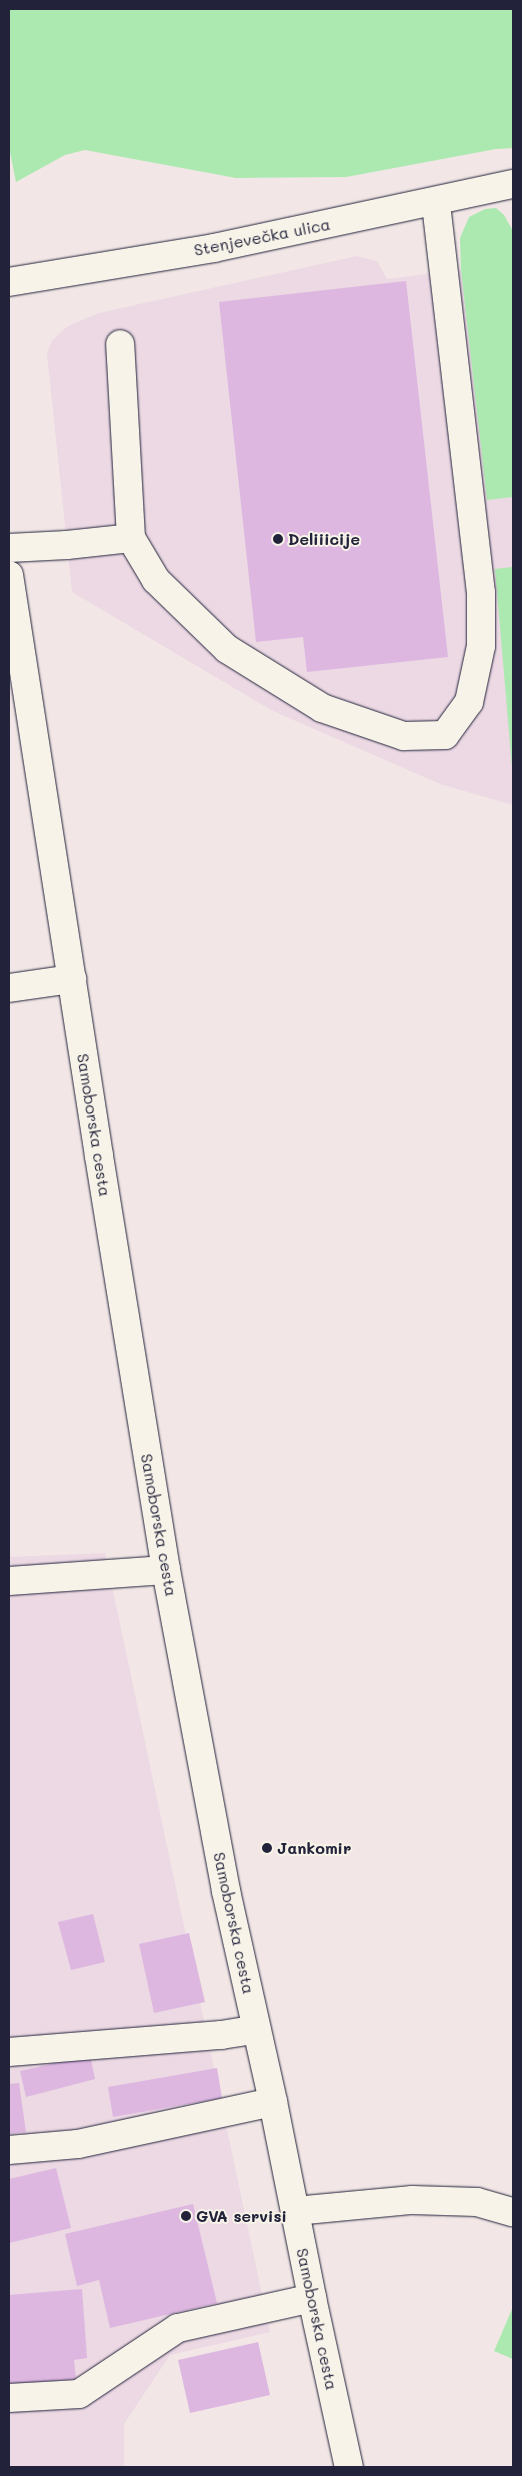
<!DOCTYPE html>
<meta charset="utf-8">
<style>
body{margin:0}
#map{position:relative;width:522px;height:2476px;overflow:hidden;background:#f2e7e6;font-family:Mali,sans-serif}
div>[style]{position:absolute}
.built>*{inset:0;background:#ecd9e4}
.green>*{inset:0;background:#ace9b0}
.building>*{inset:0;background:#ddb7e0}
.roads{filter:drop-shadow(0 0 1px #22223b) drop-shadow(0 0 1px #22223b)}
.minor>*{height:28px;margin:-14px;padding:0 14px;transform-origin:14px;border-radius:14px;background:#f7f3e8}
.dots>*{width:14px;height:14px;translate:-50% -50%;box-sizing:border-box;border:2px solid #f7f3e8;border-radius:50%}
span{translate:-50% -50%;white-space:nowrap;text-align:center;line-height:1.15;-webkit-text-stroke:4px #f7f3e8;paint-order:stroke}
.street-label{font-size:16px;color:#22223b}
.poi-label{font-size:16px;color:#22223b;font-weight:700}
.left{translate:0 -50%;text-align:left}
.frame{position:absolute;inset:0;border:10px solid #22223b;pointer-events:none}
</style>
<div id="map">
<div class="built">
<div style="clip-path:polygon(357px 256px,377px 261px,387px 279px,481px 267px,513px 366px,513px 805px,440px 784px,273px 711px,72px 592px,47px 354px,52px 340px,68px 326px,99px 313px)"></div>
<div style="clip-path:polygon(105px 1553px,270px 2332px,170px 2355px,124px 2424px,124px 2467px,9px 2467px,9px 1557px)"></div>
</div>
<div class="green">
<div style="clip-path:polygon(9px 9px,513px 9px,513px 148px,496px 149px,346px 177px,236px 178px,85px 150px,65px 155px,16px 182px,9px 147px)"></div>
<div style="clip-path:polygon(496px 208px,504px 215px,513px 231px,513px 510px,512px 497px,487px 500px,461px 270px,460px 238px,469px 217px,485px 209px)"></div>
<div style="clip-path:polygon(513px 567px,513px 779px,495px 569px)"></div>
<div style="clip-path:polygon(513px 2307px,513px 2359px,494px 2351px)"></div>
</div>
<div class="building">
<div style="clip-path:polygon(406px 281px,448px 657px,307px 672px,303px 637px,256px 642px,219px 302px)"></div>
<div style="clip-path:polygon(93px 1914px,105px 1962px,71px 1970px,58px 1922px)"></div>
<div style="clip-path:polygon(189px 1933px,205px 2002px,154px 2013px,139px 1944px)"></div>
<div style="clip-path:polygon(90px 2055px,95px 2079px,26px 2097px,20px 2071px)"></div>
<div style="clip-path:polygon(217px 2068px,222px 2098px,113px 2117px,108px 2087px)"></div>
<div style="clip-path:polygon(19px 2083px,26px 2132px,9px 2134px,9px 2084px)"></div>
<div style="clip-path:polygon(56px 2168px,71px 2228px,9px 2243px,9px 2179px)"></div>
<div style="clip-path:polygon(193px 2204px,217px 2303px,110px 2328px,99px 2280px,77px 2286px,65px 2234px)"></div>
<div style="clip-path:polygon(82px 2289px,87px 2358px,74px 2360px,76px 2379px,9px 2385px,9px 2295px)"></div>
<div style="clip-path:polygon(258px 2342px,270px 2395px,190px 2413px,178px 2360px)"></div>
</div>
<div class="roads">
<div class="minor">
<div style="left:9px;top:282px;width:208px;rotate:-9.4deg"></div>
<div style="left:214px;top:248px;width:306px;rotate:-12.1deg"></div>
<div style="left:131px;top:538px;width:49px;rotate:59.2deg"></div>
<div style="left:156px;top:580px;width:99px;rotate:44.2deg"></div>
<div style="left:227px;top:649px;width:112px;rotate:31.8deg"></div>
<div style="left:322px;top:708px;width:87px;rotate:18.9deg"></div>
<div style="left:404px;top:736px;width:41px;rotate:-1.4deg"></div>
<div style="left:445px;top:735px;width:41px;rotate:-54deg"></div>
<div style="left:469px;top:702px;width:57px;rotate:-77.9deg"></div>
<div style="left:481px;top:646px;width:53px;rotate:-90deg"></div>
<div style="left:481px;top:593px;width:394px;rotate:-96.6deg"></div>
<div style="left:9px;top:548px;width:58px;rotate:-3deg"></div>
<div style="left:67px;top:545px;width:64px;rotate:-6.2deg"></div>
<div style="left:131px;top:538px;width:194px;rotate:-93.2deg"></div>
<div style="left:9px;top:575px;width:588px;rotate:81.19deg"></div>
<div style="left:99px;top:1156px;width:419px;rotate:80.8deg"></div>
<div style="left:166px;top:1570px;width:327px;rotate:79.4deg"></div>
<div style="left:226px;top:1891px;width:216px;rotate:77.4deg"></div>
<div style="left:273px;top:2102px;width:200px;rotate:78.7deg"></div>
<div style="left:312px;top:2298px;width:173px;rotate:77.7deg"></div>
<div style="left:9px;top:988px;width:64px;rotate:-8.1deg"></div>
<div style="left:9px;top:1581px;width:157px;rotate:-4deg"></div>
<div style="left:9px;top:2052px;width:213px;rotate:-4.6deg"></div>
<div style="left:221px;top:2035px;width:36px;rotate:-9deg"></div>
<div style="left:9px;top:2150px;width:69px;rotate:-5deg"></div>
<div style="left:78px;top:2144px;width:199px;rotate:-12.2deg"></div>
<div style="left:295px;top:2211px;width:118px;rotate:-5.4deg"></div>
<div style="left:412px;top:2200px;width:65px;rotate:1.8deg"></div>
<div style="left:477px;top:2202px;width:37px;rotate:16deg"></div>
<div style="left:9px;top:2398px;width:70px;rotate:-3.3deg"></div>
<div style="left:79px;top:2394px;width:119px;rotate:-33.7deg"></div>
<div style="left:178px;top:2328px;width:137px;rotate:-12.6deg"></div>
</div>
</div>
<div class="dots">
<div style="left:278px;top:539px;background:#22223b"></div>
<div style="left:267px;top:1848px;background:#22223b"></div>
<div style="left:186px;top:2216px;background:#22223b"></div>
</div>
<div class="street-label">
<span style="left:262px;top:237px;rotate:-11deg">Stenjevečka ulica</span>
<span style="left:94px;top:1125px;rotate:81deg">Samoborska cesta</span>
<span style="left:159px;top:1525px;rotate:80deg">Samoborska cesta</span>
<span style="left:234px;top:1923px;rotate:78deg">Samoborska cesta</span>
<span style="left:317px;top:2319px;rotate:78deg">Samoborska cesta</span>
</div>
<div class="poi-label">
<span class="left" style="left:288px;top:539px">Deliiicije</span>
<span class="left" style="left:277px;top:1848px">Jankomir</span>
<span class="left" style="left:196px;top:2216px">GVA servisi</span>
</div>
<div class="frame"></div>
</div>
